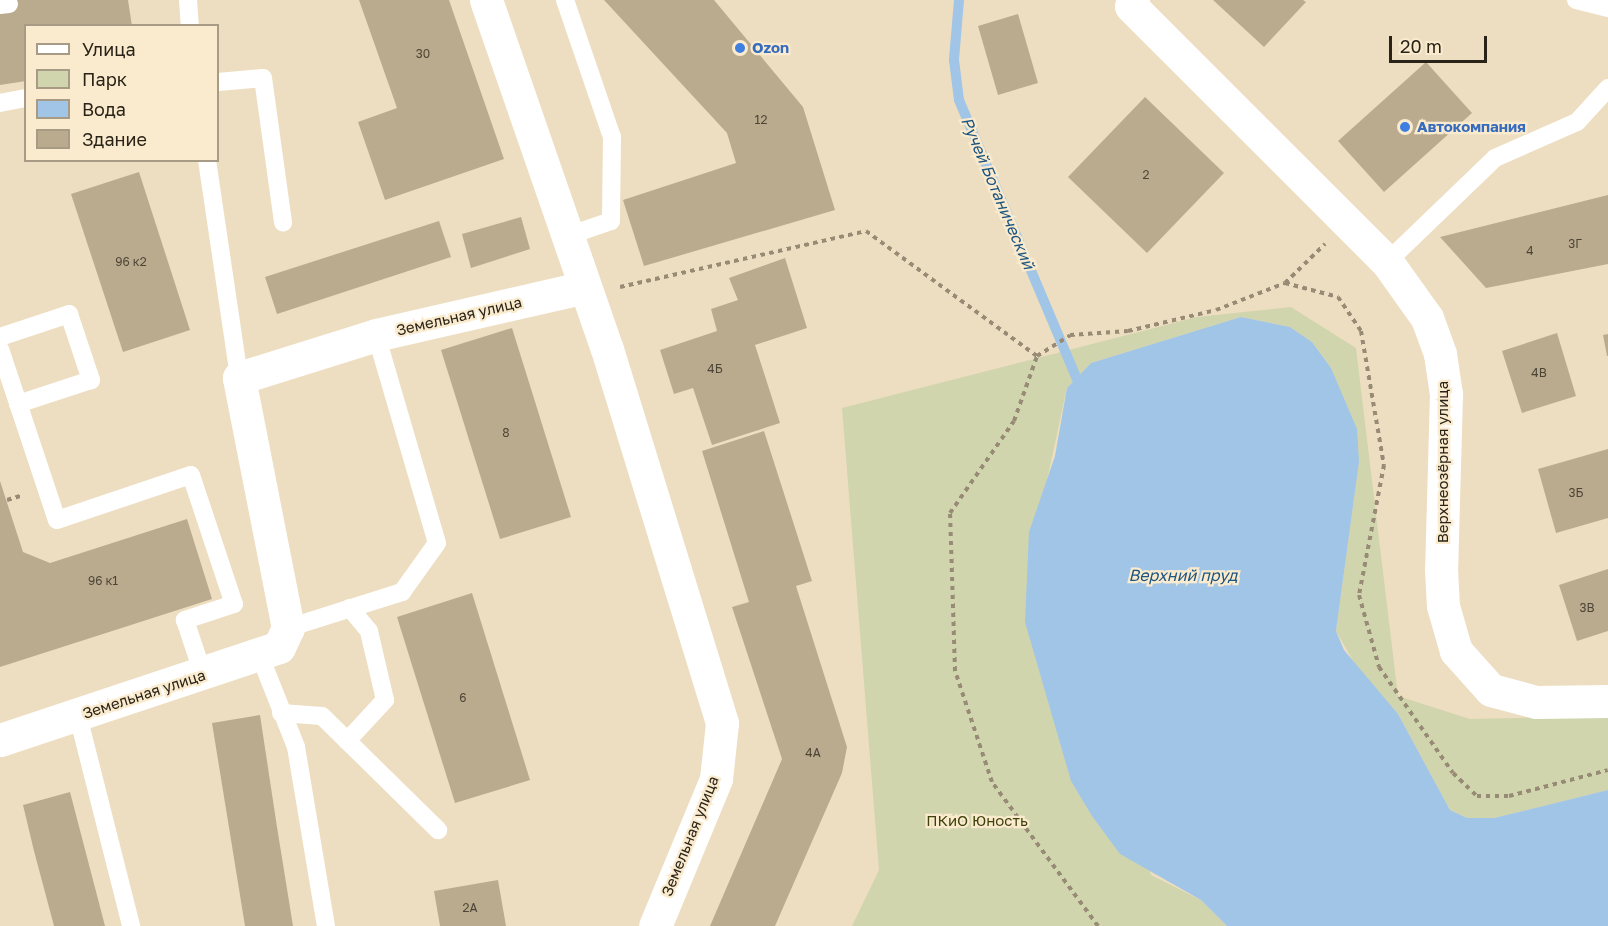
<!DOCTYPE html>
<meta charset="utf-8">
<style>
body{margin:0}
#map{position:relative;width:1608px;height:926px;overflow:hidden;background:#eedec1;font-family:"Golos Text",sans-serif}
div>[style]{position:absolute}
.green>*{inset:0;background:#d1d5ae}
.water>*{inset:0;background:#a0c5e6}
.stream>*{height:10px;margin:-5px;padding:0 5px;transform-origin:5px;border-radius:5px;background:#a0c5e6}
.building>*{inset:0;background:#baab8f}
.path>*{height:4px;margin-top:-2px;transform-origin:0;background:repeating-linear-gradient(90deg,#978b76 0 4.5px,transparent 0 9px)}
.lane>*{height:18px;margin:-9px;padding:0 9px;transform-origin:9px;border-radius:9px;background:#fff}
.street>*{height:33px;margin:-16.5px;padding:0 16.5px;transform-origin:16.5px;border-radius:16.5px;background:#fff}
.dots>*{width:16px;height:16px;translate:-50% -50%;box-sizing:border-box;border:3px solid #fbebce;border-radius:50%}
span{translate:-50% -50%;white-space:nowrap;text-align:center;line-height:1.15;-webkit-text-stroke:4.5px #fbebce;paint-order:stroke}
.number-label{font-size:12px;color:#4d4536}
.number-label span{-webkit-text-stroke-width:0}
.shop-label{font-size:15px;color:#366cbe;font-weight:700}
.left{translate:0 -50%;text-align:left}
.street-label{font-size:15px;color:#292318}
.park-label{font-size:15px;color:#3e410a}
.water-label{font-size:16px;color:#1c5580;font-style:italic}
.legend{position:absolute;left:24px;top:24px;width:195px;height:138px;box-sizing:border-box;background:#fbebce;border:2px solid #a79b85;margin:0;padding:8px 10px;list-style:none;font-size:18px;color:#292318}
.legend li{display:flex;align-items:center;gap:12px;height:30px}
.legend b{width:30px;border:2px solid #a79b85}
.scale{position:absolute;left:1389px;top:36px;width:98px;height:27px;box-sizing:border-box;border:3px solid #292318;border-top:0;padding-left:8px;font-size:18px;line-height:21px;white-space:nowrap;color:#292318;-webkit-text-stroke:4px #fbebce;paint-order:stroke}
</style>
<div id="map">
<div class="green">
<div style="clip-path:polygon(1291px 307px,1356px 348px,1398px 696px,1470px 719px,1608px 716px,1608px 790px,1494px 818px,1467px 818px,1450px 810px,1398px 714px,1360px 673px,1336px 631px,1359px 461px,1331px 368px,1312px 342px,1290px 327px,1241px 317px,1091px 363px,1067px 388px,1044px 494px,1151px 875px,1201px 900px,1227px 926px,852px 926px,879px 870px,842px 408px,1197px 317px)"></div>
</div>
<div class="water">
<div style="clip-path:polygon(1241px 317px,1290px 327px,1312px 342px,1331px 368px,1357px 429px,1359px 462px,1336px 631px,1344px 650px,1398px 714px,1450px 810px,1467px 818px,1494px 818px,1608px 790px,1608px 926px,1227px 926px,1201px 900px,1120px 854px,1092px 816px,1071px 781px,1025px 622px,1029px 532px,1055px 456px,1067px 388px,1091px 363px)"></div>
</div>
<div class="stream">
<div style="left:959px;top:0;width:60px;rotate:94.8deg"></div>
<div style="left:954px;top:60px;width:40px;rotate:82.9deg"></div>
<div style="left:959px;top:100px;width:303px;rotate:67.1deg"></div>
</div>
<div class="building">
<div style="clip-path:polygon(0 0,128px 0,132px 26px,26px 26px,26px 81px,0 85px)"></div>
<div style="clip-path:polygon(359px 0,449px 0,504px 159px,385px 200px,358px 122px,397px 108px)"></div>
<div style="clip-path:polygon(604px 0,714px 0,803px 107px,835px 210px,644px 266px,623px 200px,736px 163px,727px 133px)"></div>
<div style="clip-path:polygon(1213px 0,1303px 0,1306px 2px,1264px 47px)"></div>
<div style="clip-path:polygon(1018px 14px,1038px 83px,998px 95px,978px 26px)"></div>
<div style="clip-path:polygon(1426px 62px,1472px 113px,1384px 192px,1338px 141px)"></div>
<div style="clip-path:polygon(1145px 97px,1224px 173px,1147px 253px,1068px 177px)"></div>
<div style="clip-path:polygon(139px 172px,190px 330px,123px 352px,71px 194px)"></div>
<div style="clip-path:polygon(1608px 195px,1608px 264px,1486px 288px,1440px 237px)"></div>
<div style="clip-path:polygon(521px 217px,530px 249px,471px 268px,462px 234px)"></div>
<div style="clip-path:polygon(439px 221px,451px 257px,277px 314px,265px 277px)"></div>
<div style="clip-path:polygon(785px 258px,807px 328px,755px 345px,780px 423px,712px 445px,693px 388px,674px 394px,660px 350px,717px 331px,711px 309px,738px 300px,729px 278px)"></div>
<div style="clip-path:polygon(512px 328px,571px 517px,500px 539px,441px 350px)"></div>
<div style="clip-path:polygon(1557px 333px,1576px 396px,1522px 413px,1502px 351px)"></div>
<div style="clip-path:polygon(1608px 334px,1608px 356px,1607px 356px,1603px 335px)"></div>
<div style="clip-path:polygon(764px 431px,812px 581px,796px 586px,847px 747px,842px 773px,775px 926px,710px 926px,782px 759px,732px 607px,749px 602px,702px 451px)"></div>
<div style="clip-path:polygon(1608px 449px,1608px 518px,1556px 533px,1538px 469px)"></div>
<div style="clip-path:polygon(0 481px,23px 552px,50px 563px,187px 519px,212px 599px,0 667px)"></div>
<div style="clip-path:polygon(1608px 569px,1608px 631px,1577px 641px,1559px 585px)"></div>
<div style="clip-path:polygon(472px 593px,530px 780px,455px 803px,397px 617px)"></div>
<div style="clip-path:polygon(260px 715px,277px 827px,293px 926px,245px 926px,212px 723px)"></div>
<div style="clip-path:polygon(70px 792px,105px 926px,54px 926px,34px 851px,23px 805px)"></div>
<div style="clip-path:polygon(498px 880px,506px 926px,440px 926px,434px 891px)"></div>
</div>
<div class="path">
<div style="left:1285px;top:283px;width:56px;rotate:-44.3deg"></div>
<div style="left:620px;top:287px;width:252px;rotate:-12.8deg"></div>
<div style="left:866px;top:231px;width:212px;rotate:36.2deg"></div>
<div style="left:7px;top:500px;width:17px;rotate:-17deg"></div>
<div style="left:1098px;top:926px;width:179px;rotate:-126.4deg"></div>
<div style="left:992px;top:782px;width:117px;rotate:-108.4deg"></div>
<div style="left:955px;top:671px;width:158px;rotate:-91.8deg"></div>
<div style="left:950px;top:513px;width:112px;rotate:-55.2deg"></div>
<div style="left:1014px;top:421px;width:69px;rotate:-70.5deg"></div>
<div style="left:1037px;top:356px;width:39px;rotate:-32deg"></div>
<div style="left:1070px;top:335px;width:58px;rotate:-3.9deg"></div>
<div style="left:1128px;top:331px;width:90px;rotate:-13.4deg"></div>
<div style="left:1216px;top:310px;width:74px;rotate:-21.4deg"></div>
<div style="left:1285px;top:283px;width:55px;rotate:14.8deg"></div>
<div style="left:1338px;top:297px;width:41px;rotate:55.9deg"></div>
<div style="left:1361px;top:331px;width:136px;rotate:80.3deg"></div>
<div style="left:1384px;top:465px;width:132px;rotate:100.9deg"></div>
<div style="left:1359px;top:595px;width:75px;rotate:74.5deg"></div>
<div style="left:1379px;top:667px;width:129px;rotate:55.1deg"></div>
<div style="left:1453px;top:773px;width:33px;rotate:44deg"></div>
<div style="left:1477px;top:796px;width:32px"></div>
<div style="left:1509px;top:796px;width:102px;rotate:-14.7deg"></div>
</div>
<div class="lane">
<div style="left:188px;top:0;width:26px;rotate:86deg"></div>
<div style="left:565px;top:0;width:145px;rotate:71.1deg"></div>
<div style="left:612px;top:137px;width:84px;rotate:90.7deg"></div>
<div style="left:611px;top:221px;width:49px;rotate:160.8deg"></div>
<div style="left:1576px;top:0;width:33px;rotate:14deg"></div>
<div style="left:0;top:5px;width:9px;rotate:-6deg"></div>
<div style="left:218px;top:82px;width:45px;rotate:-5.1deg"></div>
<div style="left:263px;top:78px;width:146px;rotate:82.1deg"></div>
<div style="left:0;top:103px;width:26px;rotate:-11deg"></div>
<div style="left:207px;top:160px;width:220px;rotate:81.6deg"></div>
<div style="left:1387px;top:262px;width:150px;rotate:-43.9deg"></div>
<div style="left:1495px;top:158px;width:90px;rotate:-23.7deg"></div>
<div style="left:1577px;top:122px;width:46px;rotate:-47.6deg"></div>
<div style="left:0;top:337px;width:73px;rotate:-18.4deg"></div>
<div style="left:69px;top:314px;width:70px;rotate:71.6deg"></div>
<div style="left:91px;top:380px;width:77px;rotate:161.8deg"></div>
<div style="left:0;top:349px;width:180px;rotate:71.6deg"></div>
<div style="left:57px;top:520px;width:141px;rotate:-18.6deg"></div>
<div style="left:191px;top:475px;width:136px;rotate:71.6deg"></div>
<div style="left:234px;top:604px;width:52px;rotate:161.9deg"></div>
<div style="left:185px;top:620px;width:57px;rotate:71.6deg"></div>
<div style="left:288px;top:628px;width:120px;rotate:-17.5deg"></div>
<div style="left:402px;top:592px;width:60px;rotate:-54.5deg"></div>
<div style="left:437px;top:543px;width:217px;rotate:-106.3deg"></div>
<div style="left:260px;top:656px;width:98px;rotate:68.4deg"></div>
<div style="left:296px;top:747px;width:181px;rotate:80.5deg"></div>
<div style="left:281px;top:713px;width:41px;rotate:4.2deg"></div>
<div style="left:322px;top:716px;width:163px;rotate:44.5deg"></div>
<div style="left:78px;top:716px;width:217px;rotate:75.8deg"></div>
<div style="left:347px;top:741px;width:56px;rotate:-47.2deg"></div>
<div style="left:385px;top:700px;width:71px;rotate:-103.1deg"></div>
<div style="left:369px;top:631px;width:30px;rotate:-130deg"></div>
</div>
<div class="street">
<div style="left:486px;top:0;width:369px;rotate:70.9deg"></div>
<div style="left:607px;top:349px;width:391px;rotate:72.9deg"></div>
<div style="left:722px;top:723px;width:56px;rotate:96.1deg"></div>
<div style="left:716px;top:779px;width:159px;rotate:112.5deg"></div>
<div style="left:1133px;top:0;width:6px;rotate:108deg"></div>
<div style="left:1131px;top:6px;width:362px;rotate:45deg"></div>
<div style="left:1387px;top:262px;width:69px;rotate:54.5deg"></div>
<div style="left:1427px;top:318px;width:38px;rotate:70deg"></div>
<div style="left:1440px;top:354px;width:40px;rotate:81.5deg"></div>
<div style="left:1446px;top:394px;width:175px;rotate:91.6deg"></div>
<div style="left:1441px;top:569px;width:37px;rotate:87deg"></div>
<div style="left:1443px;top:606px;width:47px;rotate:73.9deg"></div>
<div style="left:1456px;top:651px;width:52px;rotate:48.1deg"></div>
<div style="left:1491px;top:690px;width:47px;rotate:14.9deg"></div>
<div style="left:1536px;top:702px;width:72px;rotate:-0.8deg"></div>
<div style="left:0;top:740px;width:294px;rotate:-18.4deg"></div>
<div style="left:279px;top:647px;width:21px;rotate:-65deg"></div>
<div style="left:288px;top:628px;width:255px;rotate:-101.1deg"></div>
<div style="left:239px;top:378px;width:144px;rotate:-17.4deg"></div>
<div style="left:376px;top:335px;width:211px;rotate:-12.9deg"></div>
</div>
<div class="dots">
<div style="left:740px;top:48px;background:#3f7fe0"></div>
<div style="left:1405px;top:127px;background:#3f7fe0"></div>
</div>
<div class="number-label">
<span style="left:423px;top:54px">30</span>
<span style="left:761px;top:120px">12</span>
<span style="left:1146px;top:175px">2</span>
<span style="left:1575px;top:244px">3Г</span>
<span style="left:1530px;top:251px">4</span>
<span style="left:131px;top:262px">96 к2</span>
<span style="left:715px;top:369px">4Б</span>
<span style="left:1539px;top:373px">4В</span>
<span style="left:506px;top:433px">8</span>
<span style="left:1576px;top:493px">3Б</span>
<span style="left:103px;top:581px">96 к1</span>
<span style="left:1587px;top:608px">3В</span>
<span style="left:463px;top:698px">6</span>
<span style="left:813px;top:753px">4А</span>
<span style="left:470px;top:908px">2А</span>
</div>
<div class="shop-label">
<span class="left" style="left:752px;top:48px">Ozon</span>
<span class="left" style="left:1417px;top:127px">Автокомпания</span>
</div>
<div class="street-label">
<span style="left:459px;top:316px;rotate:-13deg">Земельная улица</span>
<span style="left:1443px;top:462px;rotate:-90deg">Верхнеозёрная улица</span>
<span style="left:144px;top:694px;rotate:-18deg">Земельная улица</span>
<span style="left:690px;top:836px;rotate:-68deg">Земельная улица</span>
</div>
<div class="park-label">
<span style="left:977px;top:821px">ПКиО Юность</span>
</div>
<div class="water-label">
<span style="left:998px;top:193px;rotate:67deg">Ручей Ботанический</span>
<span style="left:1183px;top:575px">Верхний пруд</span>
</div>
<ul class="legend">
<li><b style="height:8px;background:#fff"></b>Улица</li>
<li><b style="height:16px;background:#d1d5ae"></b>Парк</li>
<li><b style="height:16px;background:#a0c5e6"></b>Вода</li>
<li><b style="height:16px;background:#baab8f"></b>Здание</li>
</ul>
<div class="scale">20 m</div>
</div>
